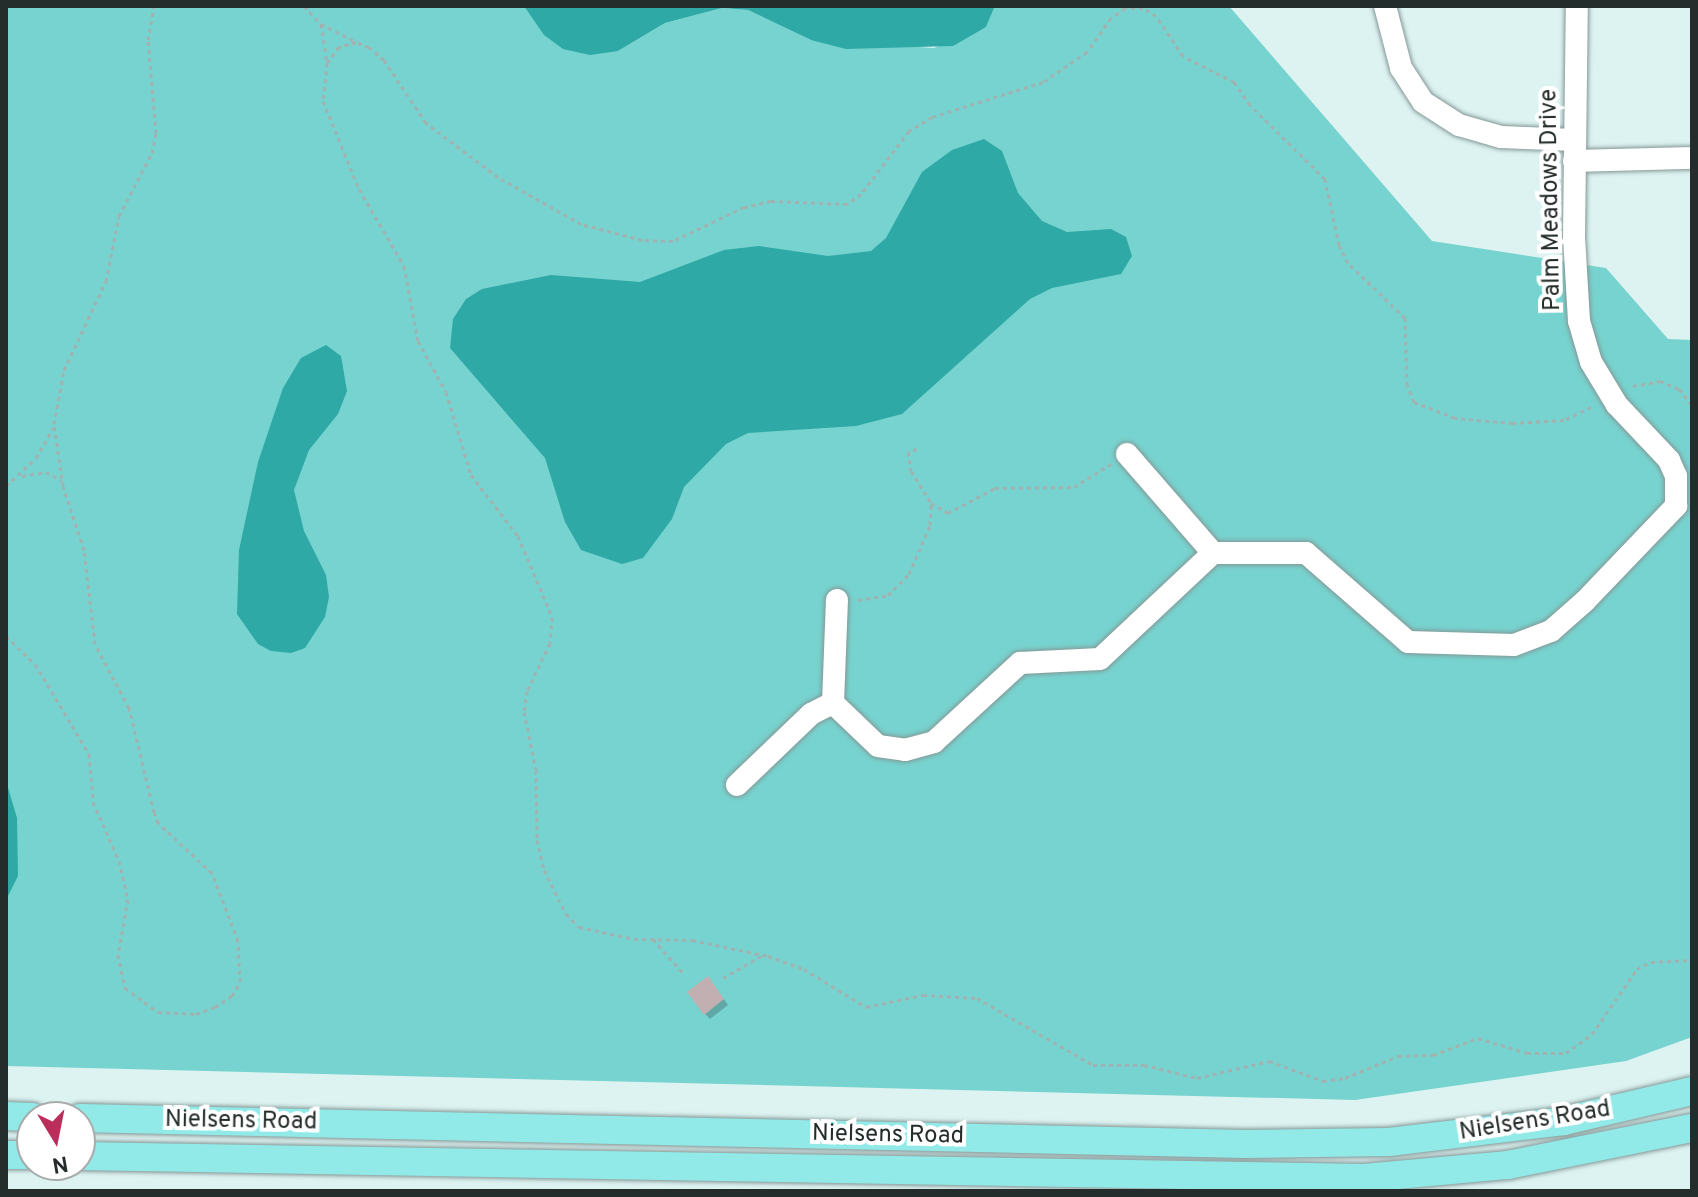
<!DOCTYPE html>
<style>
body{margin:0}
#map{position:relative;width:1698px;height:1197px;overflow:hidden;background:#ddf3f1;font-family:Overpass,sans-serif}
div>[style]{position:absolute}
.green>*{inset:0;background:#77d3cf}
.water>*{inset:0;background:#2ea9a6}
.shadow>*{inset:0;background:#0003}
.building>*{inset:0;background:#c2afb2}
.path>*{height:3px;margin-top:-1.5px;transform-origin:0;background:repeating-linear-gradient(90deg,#a1b2b0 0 4px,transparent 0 8px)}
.roads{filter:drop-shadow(0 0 2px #849897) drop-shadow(0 0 2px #849897)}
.minor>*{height:22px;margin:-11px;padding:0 11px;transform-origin:11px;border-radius:11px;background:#fff}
.major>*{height:28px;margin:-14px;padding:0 14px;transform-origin:14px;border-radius:14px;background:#91eae8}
span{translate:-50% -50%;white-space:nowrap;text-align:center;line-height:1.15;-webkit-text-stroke:8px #fff;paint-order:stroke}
.street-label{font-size:24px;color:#252d2c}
.frame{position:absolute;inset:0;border:8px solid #252d2c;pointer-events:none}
.north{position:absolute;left:16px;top:1101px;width:80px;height:80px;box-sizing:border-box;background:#fff;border:2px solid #a8abab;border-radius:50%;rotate:170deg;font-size:22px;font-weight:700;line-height:32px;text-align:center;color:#252d2c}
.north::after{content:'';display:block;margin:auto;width:28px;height:36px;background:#bb2d5a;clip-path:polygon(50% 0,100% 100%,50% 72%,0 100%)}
</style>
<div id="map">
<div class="green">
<div style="clip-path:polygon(6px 6px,525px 6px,618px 51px,665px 23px,722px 8px,748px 10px,811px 40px,934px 48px,986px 27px,995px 6px,1229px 6px,1432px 241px,1606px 268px,1668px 339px,1692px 340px,1692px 1037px,1626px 1061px,1355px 1100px,6px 1066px)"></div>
</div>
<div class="water">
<div style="clip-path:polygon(524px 6px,995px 6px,986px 27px,953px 46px,846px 49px,811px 40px,748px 10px,722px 8px,665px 23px,618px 51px,590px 55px,563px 49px,544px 35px)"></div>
<div style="clip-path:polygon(984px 139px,1002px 151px,1018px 193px,1042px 221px,1067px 232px,1111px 229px,1126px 237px,1132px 256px,1121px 274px,1052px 288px,1030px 299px,902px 414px,856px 426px,748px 433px,726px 444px,684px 487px,672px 519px,643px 558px,622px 564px,581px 550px,565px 522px,545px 458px,450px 348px,453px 319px,466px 299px,482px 289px,551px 275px,640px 282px,724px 250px,759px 246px,828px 256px,871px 251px,886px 238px,922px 172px,952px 150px)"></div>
<div style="clip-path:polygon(326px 345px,341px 356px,347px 391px,338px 414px,309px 450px,294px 490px,304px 531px,326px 575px,329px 597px,325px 617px,305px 648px,291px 653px,271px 651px,258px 644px,237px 614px,239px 550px,258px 462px,283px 388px,301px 358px)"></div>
<div style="clip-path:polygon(6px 781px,17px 818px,18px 876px,6px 900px)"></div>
</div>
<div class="shadow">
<div style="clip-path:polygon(708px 978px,728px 1005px,710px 1019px,705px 1014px)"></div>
</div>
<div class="building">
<div style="clip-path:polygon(708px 976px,724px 999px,704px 1015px,687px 992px)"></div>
</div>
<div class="path">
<div style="left:304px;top:6px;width:25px;rotate:47deg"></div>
<div style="left:321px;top:24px;width:39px;rotate:27deg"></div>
<div style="left:321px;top:24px;width:39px;rotate:81deg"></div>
<div style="left:1633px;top:386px;width:27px;rotate:-10deg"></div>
<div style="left:1660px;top:381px;width:21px;rotate:23deg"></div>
<div style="left:1679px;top:389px;width:21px;rotate:51deg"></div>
<div style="left:1591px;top:407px;width:30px;rotate:154deg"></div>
<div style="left:1564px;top:420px;width:51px;rotate:176.6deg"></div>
<div style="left:1513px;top:423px;width:58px;rotate:-175.1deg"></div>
<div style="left:1455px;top:418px;width:44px;rotate:-158.7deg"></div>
<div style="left:1414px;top:402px;width:18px;rotate:-112deg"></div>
<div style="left:1407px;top:385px;width:67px;rotate:-91.7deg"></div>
<div style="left:1405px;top:318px;width:79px;rotate:-136deg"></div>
<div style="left:1348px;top:263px;width:20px;rotate:-117deg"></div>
<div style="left:1339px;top:245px;width:67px;rotate:-102deg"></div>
<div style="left:1325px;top:179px;width:105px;rotate:-135.4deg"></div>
<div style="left:1250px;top:105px;width:28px;rotate:-125deg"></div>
<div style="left:1234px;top:82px;width:57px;rotate:-153deg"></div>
<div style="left:1183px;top:56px;width:48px;rotate:-124deg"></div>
<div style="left:1156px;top:16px;width:15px;rotate:-148deg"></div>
<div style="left:1143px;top:8px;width:18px;rotate:180deg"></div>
<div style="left:1125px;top:8px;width:17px;rotate:144deg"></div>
<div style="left:1111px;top:18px;width:42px;rotate:125.2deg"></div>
<div style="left:1087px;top:52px;width:53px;rotate:145.7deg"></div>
<div style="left:1043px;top:82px;width:116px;rotate:162.5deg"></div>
<div style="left:932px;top:117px;width:27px;rotate:149deg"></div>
<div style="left:909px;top:131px;width:79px;rotate:127.3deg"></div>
<div style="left:861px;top:194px;width:17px;rotate:144deg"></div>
<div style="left:847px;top:204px;width:76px;rotate:-177.7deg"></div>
<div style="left:771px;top:201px;width:28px;rotate:167deg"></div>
<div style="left:744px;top:207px;width:79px;rotate:154.4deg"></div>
<div style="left:673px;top:241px;width:31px;rotate:-178deg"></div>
<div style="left:642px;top:240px;width:63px;rotate:-165.3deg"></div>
<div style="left:581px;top:224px;width:95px;rotate:-150.5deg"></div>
<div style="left:498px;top:177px;width:90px;rotate:-143.1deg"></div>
<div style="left:426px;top:123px;width:76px;rotate:-123.7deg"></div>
<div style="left:384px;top:60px;width:20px;rotate:-139deg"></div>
<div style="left:369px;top:47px;width:14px;rotate:-159deg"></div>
<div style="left:356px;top:42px;width:18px;rotate:164deg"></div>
<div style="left:339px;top:47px;width:20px;rotate:127deg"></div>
<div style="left:327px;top:63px;width:38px;rotate:96deg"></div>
<div style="left:323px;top:101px;width:95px;rotate:67.8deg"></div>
<div style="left:359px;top:189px;width:89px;rotate:59.7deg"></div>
<div style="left:404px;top:266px;width:76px;rotate:79.4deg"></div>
<div style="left:418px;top:341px;width:58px;rotate:61.2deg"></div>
<div style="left:446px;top:392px;width:87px;rotate:73.2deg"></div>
<div style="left:471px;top:475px;width:77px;rotate:52.4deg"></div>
<div style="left:518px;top:536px;width:88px;rotate:67.2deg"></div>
<div style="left:552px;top:617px;width:26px;rotate:94deg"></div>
<div style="left:550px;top:643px;width:53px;rotate:115.6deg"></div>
<div style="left:527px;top:691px;width:21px;rotate:98deg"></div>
<div style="left:524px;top:712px;width:59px;rotate:78.3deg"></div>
<div style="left:536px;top:770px;width:70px;rotate:89.2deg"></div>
<div style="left:537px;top:840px;width:31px;rotate:77deg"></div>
<div style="left:544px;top:870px;width:49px;rotate:63.4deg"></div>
<div style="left:566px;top:914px;width:18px;rotate:45deg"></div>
<div style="left:579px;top:927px;width:56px;rotate:12.3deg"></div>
<div style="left:634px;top:939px;width:58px;rotate:1deg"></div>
<div style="left:692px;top:940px;width:78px;rotate:11.9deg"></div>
<div style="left:768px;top:956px;width:38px;rotate:20deg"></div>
<div style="left:804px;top:969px;width:73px;rotate:31.5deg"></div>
<div style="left:866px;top:1007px;width:58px;rotate:-11.9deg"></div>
<div style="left:923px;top:995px;width:54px;rotate:3.2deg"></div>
<div style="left:977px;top:998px;width:134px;rotate:30deg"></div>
<div style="left:1093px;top:1065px;width:51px"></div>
<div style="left:1144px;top:1065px;width:55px;rotate:13.8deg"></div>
<div style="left:1197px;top:1078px;width:74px;rotate:-13.3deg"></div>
<div style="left:1269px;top:1061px;width:58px;rotate:20.3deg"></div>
<div style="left:1323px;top:1081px;width:22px;rotate:-8deg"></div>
<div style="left:1345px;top:1078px;width:57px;rotate:-22.5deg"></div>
<div style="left:1398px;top:1056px;width:35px;rotate:-2deg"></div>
<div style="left:1433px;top:1055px;width:48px;rotate:-20.7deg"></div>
<div style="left:1478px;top:1038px;width:51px;rotate:17deg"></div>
<div style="left:1527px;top:1053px;width:39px"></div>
<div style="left:1566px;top:1053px;width:32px;rotate:-36deg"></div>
<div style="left:1592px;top:1034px;width:79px;rotate:-55.3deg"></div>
<div style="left:1637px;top:969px;width:16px;rotate:-27deg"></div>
<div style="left:1651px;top:962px;width:41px;rotate:-2.8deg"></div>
<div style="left:917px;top:449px;width:9px;rotate:162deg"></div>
<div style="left:908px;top:452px;width:19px;rotate:81deg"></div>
<div style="left:911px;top:471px;width:38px;rotate:58deg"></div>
<div style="left:931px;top:503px;width:20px;rotate:30deg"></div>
<div style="left:948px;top:513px;width:53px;rotate:-28deg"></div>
<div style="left:995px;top:488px;width:79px;rotate:-0.7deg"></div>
<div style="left:1074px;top:487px;width:44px;rotate:-31.9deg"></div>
<div style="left:22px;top:476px;width:24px;rotate:-9deg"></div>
<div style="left:46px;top:472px;width:18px;rotate:29deg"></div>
<div style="left:6px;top:486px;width:41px;rotate:-43deg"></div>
<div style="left:36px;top:458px;width:34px;rotate:-60deg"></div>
<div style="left:858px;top:600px;width:30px;rotate:-9deg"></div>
<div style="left:888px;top:595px;width:30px;rotate:-45deg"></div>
<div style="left:909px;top:574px;width:53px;rotate:-66.8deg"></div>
<div style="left:930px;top:525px;width:22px;rotate:-87deg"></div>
<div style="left:6px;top:636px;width:40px;rotate:44deg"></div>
<div style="left:35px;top:664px;width:105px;rotate:59deg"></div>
<div style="left:89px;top:754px;width:48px;rotate:85.2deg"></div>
<div style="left:93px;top:802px;width:64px;rotate:66.2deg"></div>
<div style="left:119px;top:861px;width:39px;rotate:77deg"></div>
<div style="left:128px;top:899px;width:57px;rotate:100.1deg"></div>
<div style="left:118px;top:955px;width:34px;rotate:78deg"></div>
<div style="left:125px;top:988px;width:41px;rotate:36deg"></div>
<div style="left:158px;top:1012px;width:38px;rotate:3deg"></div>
<div style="left:196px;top:1014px;width:20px;rotate:-20deg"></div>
<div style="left:215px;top:1007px;width:20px;rotate:-33deg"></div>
<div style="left:232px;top:996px;width:16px;rotate:-60deg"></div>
<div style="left:240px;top:982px;width:41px;rotate:-92.8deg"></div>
<div style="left:238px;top:941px;width:73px;rotate:-110.9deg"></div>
<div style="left:212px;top:873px;width:74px;rotate:-137.2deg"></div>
<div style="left:158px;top:823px;width:12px;rotate:-110deg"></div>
<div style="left:154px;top:812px;width:107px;rotate:-103.5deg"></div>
<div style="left:129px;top:708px;width:72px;rotate:-118deg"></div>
<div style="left:95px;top:644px;width:95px;rotate:-96.7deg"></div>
<div style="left:84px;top:550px;width:67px;rotate:-108.2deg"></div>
<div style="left:63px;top:486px;width:63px;rotate:-98.3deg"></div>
<div style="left:54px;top:424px;width:55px;rotate:-79.5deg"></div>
<div style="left:64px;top:370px;width:98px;rotate:-64.7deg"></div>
<div style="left:106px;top:281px;width:66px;rotate:-78.7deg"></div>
<div style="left:119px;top:216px;width:71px;rotate:-62.4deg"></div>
<div style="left:152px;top:153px;width:20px;rotate:-79deg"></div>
<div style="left:156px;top:133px;width:93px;rotate:-94.9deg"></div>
<div style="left:148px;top:40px;width:35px;rotate:-80deg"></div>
<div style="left:653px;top:939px;width:48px;rotate:48.4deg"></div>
<div style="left:723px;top:978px;width:44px;rotate:-30.1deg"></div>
</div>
<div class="roads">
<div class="minor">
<div style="left:1385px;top:6px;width:64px;rotate:75.5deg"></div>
<div style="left:1401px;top:68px;width:40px;rotate:57.1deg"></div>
<div style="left:1423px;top:102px;width:43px;rotate:32.6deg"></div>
<div style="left:1459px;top:125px;width:44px;rotate:15.9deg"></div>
<div style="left:1501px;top:137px;width:73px;rotate:2.4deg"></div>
<div style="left:1574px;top:161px;width:118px;rotate:-1.5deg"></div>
<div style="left:1127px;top:454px;width:131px;rotate:49deg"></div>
<div style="left:833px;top:703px;width:62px;rotate:43.7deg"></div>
<div style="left:878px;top:746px;width:27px;rotate:8deg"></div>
<div style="left:905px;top:750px;width:30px;rotate:-15deg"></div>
<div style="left:934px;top:742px;width:117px;rotate:-42.6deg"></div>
<div style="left:1020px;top:663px;width:80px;rotate:-2.9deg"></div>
<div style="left:1100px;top:659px;width:155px;rotate:-43.2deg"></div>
<div style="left:1213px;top:553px;width:93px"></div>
<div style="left:1306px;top:553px;width:135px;rotate:41.1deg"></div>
<div style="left:1408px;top:642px;width:106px;rotate:1.6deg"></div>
<div style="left:1514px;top:645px;width:40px;rotate:-21deg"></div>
<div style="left:1551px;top:631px;width:45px;rotate:-41.4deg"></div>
<div style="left:1585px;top:601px;width:132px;rotate:-46.2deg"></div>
<div style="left:1676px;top:506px;width:30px;rotate:-90deg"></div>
<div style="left:1676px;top:476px;width:17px;rotate:-114deg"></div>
<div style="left:1669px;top:460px;width:76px;rotate:-133.4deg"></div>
<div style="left:1617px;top:405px;width:50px;rotate:-121.2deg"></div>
<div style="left:1591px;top:362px;width:43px;rotate:-106.3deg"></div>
<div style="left:1579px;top:321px;width:84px;rotate:-93.4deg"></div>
<div style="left:1574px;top:237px;width:231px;rotate:-89.3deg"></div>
<div style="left:737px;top:785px;width:103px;rotate:-43.8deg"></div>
<div style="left:811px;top:714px;width:25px;rotate:-27deg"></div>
<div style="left:833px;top:703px;width:103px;rotate:-87.8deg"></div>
</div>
<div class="major">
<div style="left:6px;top:1116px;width:26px;rotate:2deg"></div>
<div style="left:80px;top:1118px;width:1165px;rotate:1.28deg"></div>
<div style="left:1245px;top:1144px;width:144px;rotate:-0.8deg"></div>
<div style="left:1389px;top:1142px;width:176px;rotate:-6.8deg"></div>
<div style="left:1564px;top:1121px;width:131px;rotate:-13.2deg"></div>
<div style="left:6px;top:1155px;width:26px"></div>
<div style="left:80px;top:1156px;width:1284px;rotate:0.98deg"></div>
<div style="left:1364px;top:1178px;width:145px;rotate:-5.2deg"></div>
<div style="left:1508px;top:1165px;width:188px;rotate:-11.4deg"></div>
</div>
</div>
<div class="street-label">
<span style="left:1552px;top:200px;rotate:-91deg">Palm Meadows Drive</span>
<span style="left:241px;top:1122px;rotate:1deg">Nielsens Road</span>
<span style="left:1535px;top:1122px;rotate:-9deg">Nielsens Road</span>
<span style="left:888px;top:1136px;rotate:1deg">Nielsens Road</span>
</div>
<div class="frame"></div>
<div class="north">N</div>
</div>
